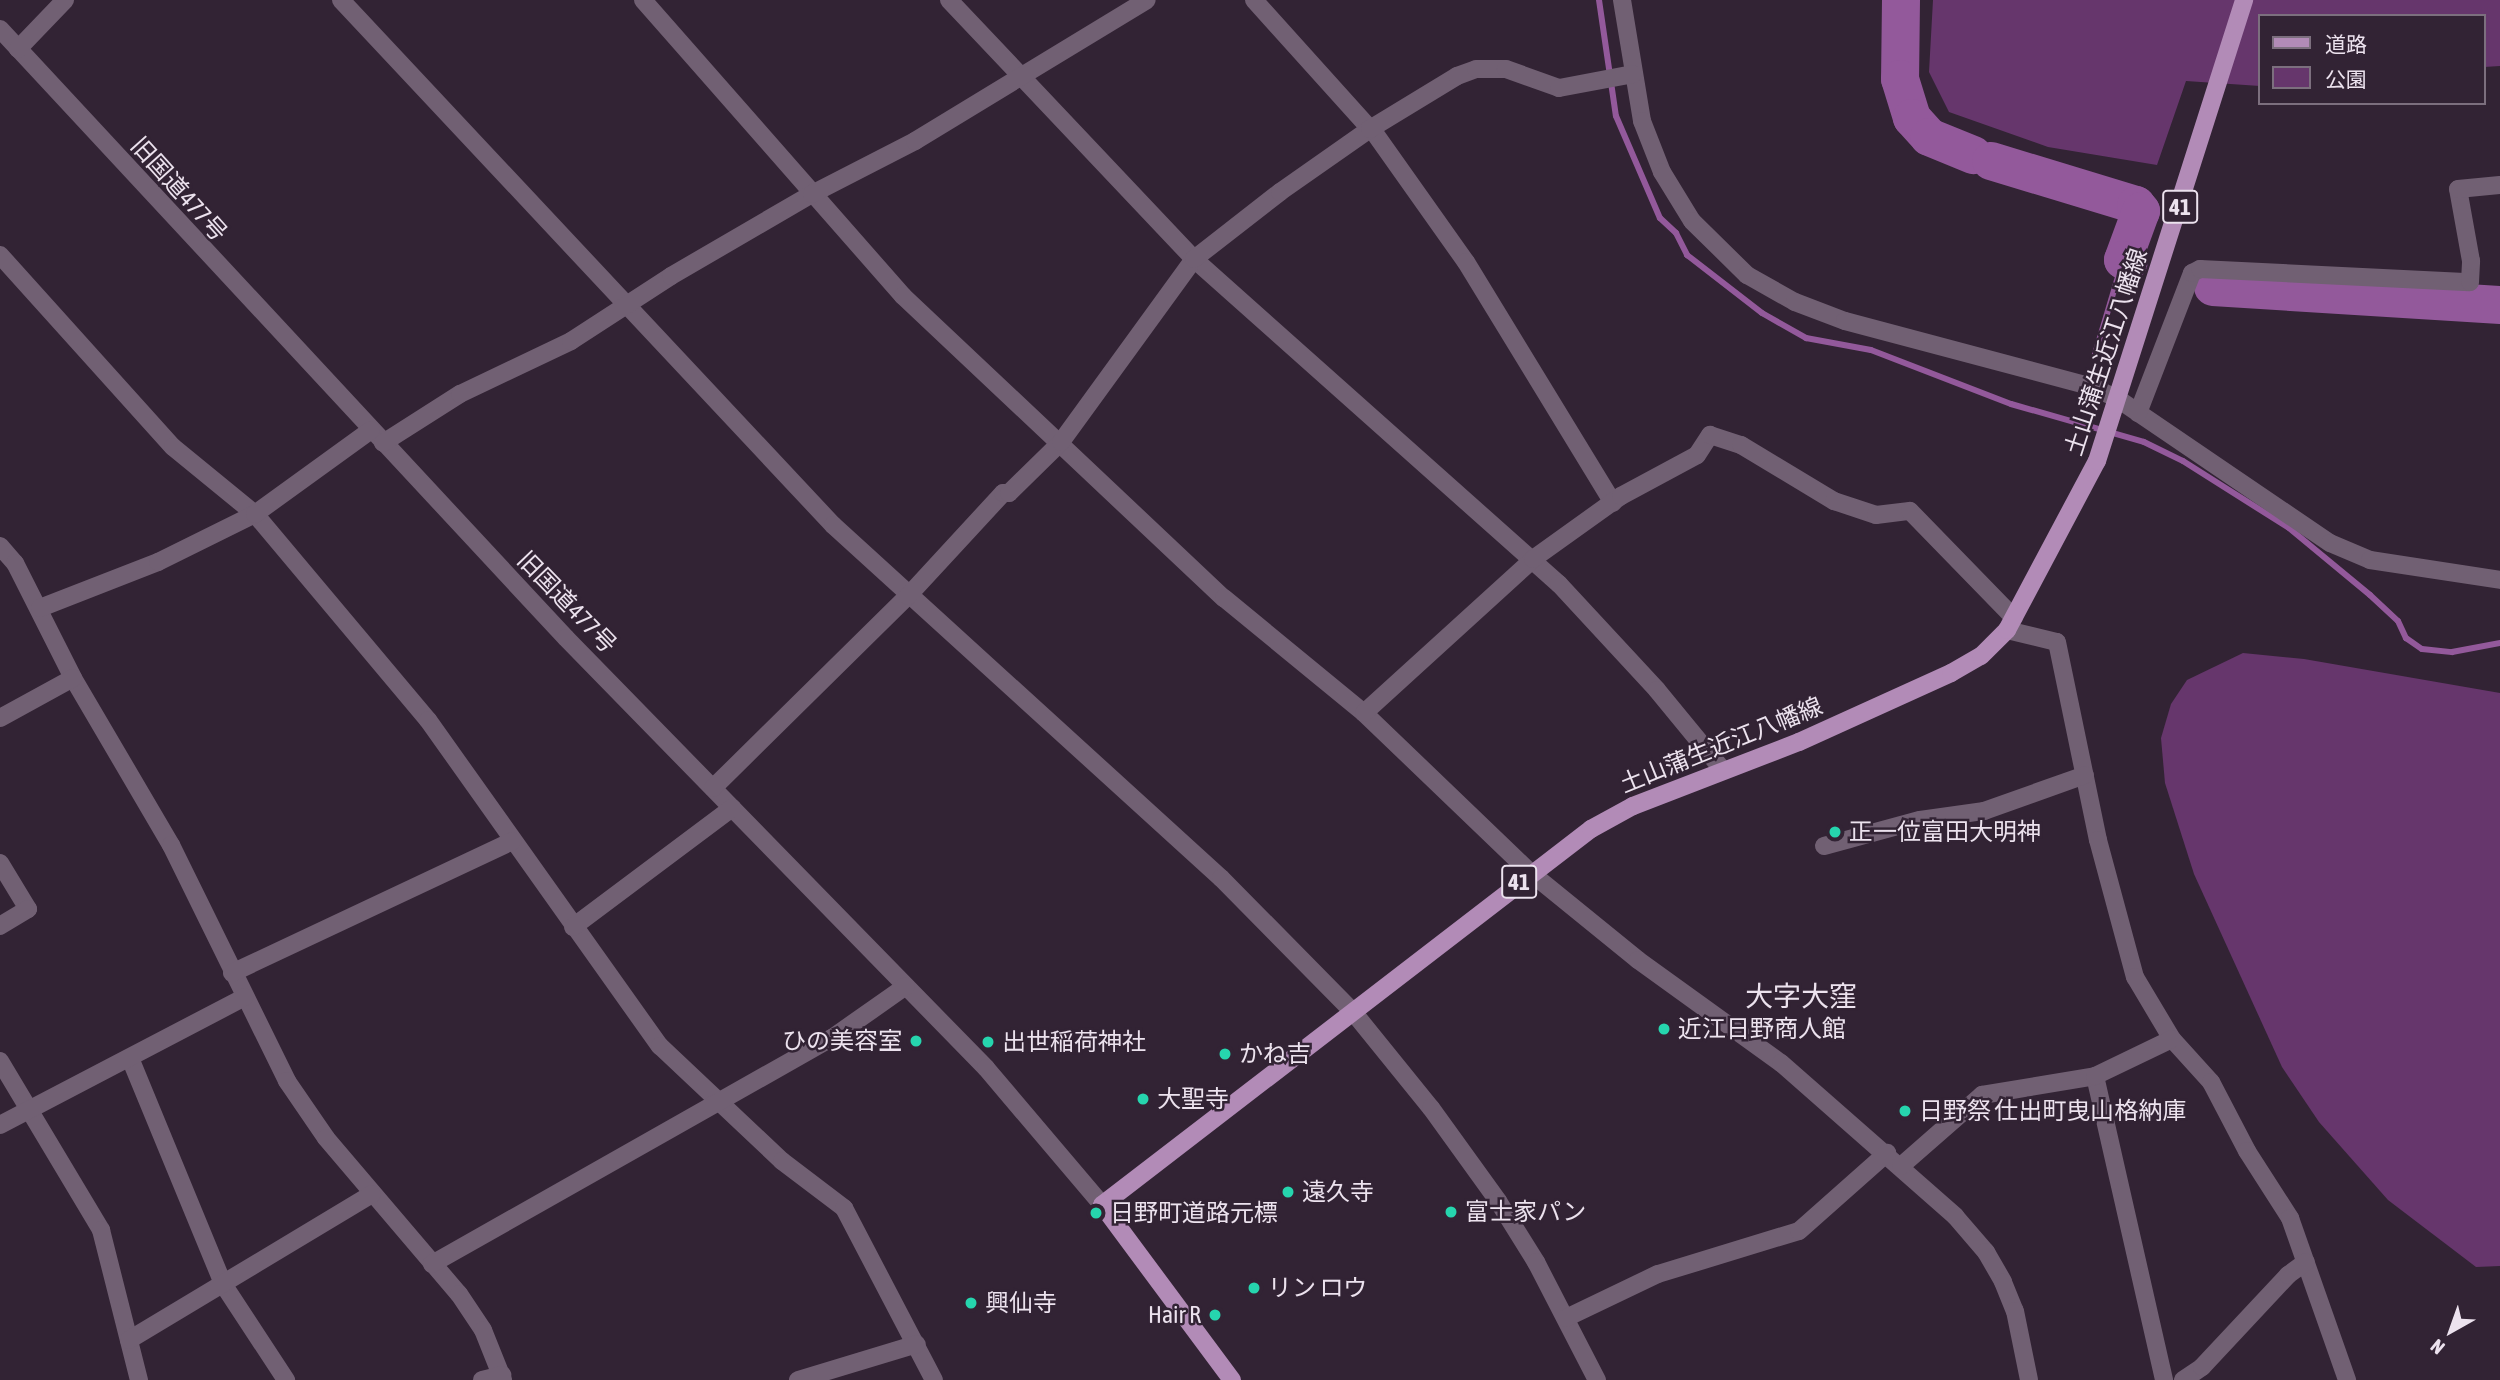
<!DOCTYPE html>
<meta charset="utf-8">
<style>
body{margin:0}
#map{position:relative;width:2500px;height:1380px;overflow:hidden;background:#322334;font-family:"Asap Condensed","Noto Sans JP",sans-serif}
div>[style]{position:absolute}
.green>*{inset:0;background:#66366c}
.stream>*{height:6px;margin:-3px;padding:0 3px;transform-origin:3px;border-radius:3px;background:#93599b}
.river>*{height:38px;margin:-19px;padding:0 19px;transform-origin:19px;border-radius:19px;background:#93599b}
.minor>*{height:18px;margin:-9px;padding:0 9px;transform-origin:9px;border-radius:9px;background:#716073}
.major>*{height:18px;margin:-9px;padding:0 9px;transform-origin:9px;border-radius:9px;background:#b28bb7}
.dots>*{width:19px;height:19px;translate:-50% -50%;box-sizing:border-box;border:4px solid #322334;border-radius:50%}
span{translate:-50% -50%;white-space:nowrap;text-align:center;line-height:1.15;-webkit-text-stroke:5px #322334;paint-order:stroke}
.shield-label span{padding:2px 5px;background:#322334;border:2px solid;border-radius:5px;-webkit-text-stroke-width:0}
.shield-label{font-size:23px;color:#ece2ee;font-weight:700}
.street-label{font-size:24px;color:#ece2ee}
.poi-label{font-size:24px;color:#ece2ee}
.left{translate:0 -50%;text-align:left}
.right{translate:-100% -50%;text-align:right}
.quarter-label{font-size:28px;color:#ece2ee}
.legend{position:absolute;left:2258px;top:14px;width:228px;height:91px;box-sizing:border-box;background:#322334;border:2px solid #7c6f7e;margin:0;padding:9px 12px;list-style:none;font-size:21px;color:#ece2ee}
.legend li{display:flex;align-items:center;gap:14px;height:35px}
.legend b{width:35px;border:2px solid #7c6f7e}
.north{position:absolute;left:2416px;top:1296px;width:70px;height:70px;-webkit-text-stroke:5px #322334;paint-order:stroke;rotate:220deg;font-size:19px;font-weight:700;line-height:28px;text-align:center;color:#ece2ee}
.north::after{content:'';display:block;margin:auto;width:24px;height:32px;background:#ece2ee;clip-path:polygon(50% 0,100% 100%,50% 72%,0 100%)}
</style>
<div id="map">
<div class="green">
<div style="clip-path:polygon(1933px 0,2500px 0,2500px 66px,2484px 67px,2484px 16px,2260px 16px,2260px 86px,2186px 81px,2157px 165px,2048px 147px,1949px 112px,1929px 72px)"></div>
<div style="clip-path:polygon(2243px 653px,2304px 659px,2500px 693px,2500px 1266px,2476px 1267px,2388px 1200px,2319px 1122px,2282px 1067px,2194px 874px,2165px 783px,2161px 738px,2171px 704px,2187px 680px)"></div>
</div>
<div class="stream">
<div style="left:1599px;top:0;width:117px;rotate:81.7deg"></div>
<div style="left:1616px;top:116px;width:111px;rotate:66.7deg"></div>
<div style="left:1660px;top:218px;width:22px;rotate:43deg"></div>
<div style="left:1676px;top:233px;width:25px;rotate:63deg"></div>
<div style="left:1687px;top:255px;width:95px;rotate:37.7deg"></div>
<div style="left:1762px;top:313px;width:51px;rotate:29.6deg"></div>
<div style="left:1806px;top:338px;width:66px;rotate:10.5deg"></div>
<div style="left:1871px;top:350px;width:150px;rotate:21.1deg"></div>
<div style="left:2011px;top:404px;width:138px;rotate:15.9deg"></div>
<div style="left:2144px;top:442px;width:43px;rotate:26deg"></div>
<div style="left:2183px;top:461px;width:125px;rotate:32.3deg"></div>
<div style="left:2289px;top:528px;width:105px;rotate:39.6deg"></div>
<div style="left:2370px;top:595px;width:38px;rotate:43deg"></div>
<div style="left:2398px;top:621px;width:19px;rotate:65deg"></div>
<div style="left:2406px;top:638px;width:19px;rotate:35deg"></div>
<div style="left:2422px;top:649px;width:30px;rotate:6deg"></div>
<div style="left:2452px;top:652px;width:49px;rotate:-10.6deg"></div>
<div style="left:2095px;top:354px;width:98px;rotate:-73.4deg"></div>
</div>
<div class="river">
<div style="left:1901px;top:0;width:79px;rotate:90.7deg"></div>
<div style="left:1900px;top:79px;width:41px;rotate:72.9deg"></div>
<div style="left:1912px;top:118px;width:25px;rotate:48deg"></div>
<div style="left:1929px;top:137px;width:48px;rotate:22.2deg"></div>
<div style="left:1991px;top:161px;width:152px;rotate:16.9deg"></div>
<div style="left:2136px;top:205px;width:8px;rotate:50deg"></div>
<div style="left:2141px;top:211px;width:52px;rotate:110.2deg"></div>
<div style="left:2123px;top:260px;width:6px;rotate:18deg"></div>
<div style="left:2213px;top:287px;width:288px;rotate:3.6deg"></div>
</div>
<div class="minor">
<div style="left:341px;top:0;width:720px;rotate:46.86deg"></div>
<div style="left:833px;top:525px;width:525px;rotate:42.3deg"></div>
<div style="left:1221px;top:878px;width:190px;rotate:45.4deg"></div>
<div style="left:1354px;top:1013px;width:122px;rotate:51deg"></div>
<div style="left:1431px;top:1108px;width:115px;rotate:54.2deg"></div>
<div style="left:1498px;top:1201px;width:72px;rotate:58.1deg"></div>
<div style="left:1536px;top:1262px;width:133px;rotate:62.7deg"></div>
<div style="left:643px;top:0;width:394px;rotate:48.7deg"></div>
<div style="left:903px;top:296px;width:441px;rotate:43.3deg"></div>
<div style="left:1224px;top:598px;width:181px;rotate:39.4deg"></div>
<div style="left:1364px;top:713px;width:231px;rotate:43.8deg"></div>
<div style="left:1531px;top:873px;width:138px;rotate:39.1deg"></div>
<div style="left:1638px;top:960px;width:176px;rotate:35.8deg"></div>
<div style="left:1781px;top:1063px;width:232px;rotate:41.3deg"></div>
<div style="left:1955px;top:1216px;width:48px;rotate:49.3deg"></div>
<div style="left:1986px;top:1252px;width:34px;rotate:60deg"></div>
<div style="left:2003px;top:1282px;width:31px;rotate:68deg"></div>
<div style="left:2015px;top:1311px;width:70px;rotate:78.5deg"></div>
<div style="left:949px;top:0;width:357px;rotate:46.6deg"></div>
<div style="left:1194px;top:259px;width:489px;rotate:41.7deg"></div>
<div style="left:1559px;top:584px;width:144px;rotate:47.2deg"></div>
<div style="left:1657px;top:690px;width:102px;rotate:50.6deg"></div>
<div style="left:1254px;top:0;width:173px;rotate:48deg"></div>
<div style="left:1622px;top:0;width:123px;rotate:80.6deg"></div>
<div style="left:1642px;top:121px;width:55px;rotate:68.6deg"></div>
<div style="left:1662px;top:172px;width:57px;rotate:58.5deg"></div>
<div style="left:1692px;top:221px;width:77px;rotate:44.5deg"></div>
<div style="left:1747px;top:275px;width:55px;rotate:29.4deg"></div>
<div style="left:1795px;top:302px;width:53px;rotate:20.8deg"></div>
<div style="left:1845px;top:321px;width:257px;rotate:14.9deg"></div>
<div style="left:2093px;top:387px;width:28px;rotate:26deg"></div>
<div style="left:2118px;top:399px;width:256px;rotate:34.2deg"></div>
<div style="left:2330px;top:543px;width:43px;rotate:23deg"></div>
<div style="left:2370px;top:560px;width:132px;rotate:8.7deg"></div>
<div style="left:0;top:29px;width:831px;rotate:47.1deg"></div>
<div style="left:566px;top:638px;width:601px;rotate:45.67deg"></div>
<div style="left:986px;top:1068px;width:180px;rotate:49.7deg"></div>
<div style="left:18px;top:49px;width:68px;rotate:-46.2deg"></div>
<div style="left:1371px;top:128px;width:164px;rotate:54.7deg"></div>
<div style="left:1466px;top:262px;width:282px;rotate:58.6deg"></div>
<div style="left:0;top:255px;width:258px;rotate:48deg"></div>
<div style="left:173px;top:447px;width:106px;rotate:39.3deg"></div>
<div style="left:255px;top:514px;width:269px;rotate:50deg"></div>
<div style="left:428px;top:720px;width:400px;rotate:54.6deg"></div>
<div style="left:660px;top:1046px;width:168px;rotate:43.3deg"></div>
<div style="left:782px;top:1161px;width:78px;rotate:37.2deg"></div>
<div style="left:844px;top:1208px;width:194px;rotate:62.4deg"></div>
<div style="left:2138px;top:413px;width:150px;rotate:-68.9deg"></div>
<div style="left:2192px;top:273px;width:9px;rotate:-27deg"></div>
<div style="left:2200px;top:269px;width:270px;rotate:2.8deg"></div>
<div style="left:2470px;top:282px;width:21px;rotate:-87deg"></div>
<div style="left:2471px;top:261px;width:73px;rotate:-100.2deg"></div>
<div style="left:2458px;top:189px;width:42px;rotate:-5.4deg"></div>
<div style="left:383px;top:443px;width:91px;rotate:-32.5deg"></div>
<div style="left:460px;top:394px;width:123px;rotate:-25.5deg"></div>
<div style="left:571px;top:341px;width:119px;rotate:-33deg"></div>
<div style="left:671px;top:276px;width:163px;rotate:-30.2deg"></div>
<div style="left:812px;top:194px;width:116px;rotate:-27.2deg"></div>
<div style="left:915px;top:141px;width:271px;rotate:-31.3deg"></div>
<div style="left:0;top:546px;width:23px;rotate:49deg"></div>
<div style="left:15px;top:563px;width:129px;rotate:63.2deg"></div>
<div style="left:73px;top:678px;width:194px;rotate:59.6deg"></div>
<div style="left:171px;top:845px;width:263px;rotate:63.8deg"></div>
<div style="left:287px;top:1081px;width:69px;rotate:55.6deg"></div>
<div style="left:326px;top:1138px;width:205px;rotate:49.6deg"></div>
<div style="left:459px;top:1294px;width:43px;rotate:56.3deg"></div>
<div style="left:483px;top:1330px;width:54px;rotate:68.2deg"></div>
<div style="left:40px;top:608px;width:127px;rotate:-21.3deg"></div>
<div style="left:158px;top:562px;width:108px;rotate:-26.3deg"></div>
<div style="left:255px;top:514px;width:143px;rotate:-35.9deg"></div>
<div style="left:2007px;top:630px;width:51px;rotate:13.5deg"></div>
<div style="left:2057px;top:642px;width:202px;rotate:78.3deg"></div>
<div style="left:2098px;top:840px;width:142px;rotate:74.9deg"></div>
<div style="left:2135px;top:977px;width:72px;rotate:59.2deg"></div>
<div style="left:2172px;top:1039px;width:58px;rotate:47.8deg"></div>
<div style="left:2211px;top:1082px;width:78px;rotate:62.4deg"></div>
<div style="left:2247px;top:1151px;width:80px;rotate:57.3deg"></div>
<div style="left:2290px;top:1218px;width:172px;rotate:70.6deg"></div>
<div style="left:1364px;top:713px;width:229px;rotate:-42.3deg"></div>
<div style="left:1533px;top:559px;width:108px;rotate:-35.6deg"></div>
<div style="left:1621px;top:496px;width:86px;rotate:-28.3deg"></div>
<div style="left:1697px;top:455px;width:24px;rotate:-57deg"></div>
<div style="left:1710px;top:435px;width:33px;rotate:18deg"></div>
<div style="left:1741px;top:445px;width:109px;rotate:31.1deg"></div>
<div style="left:1834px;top:501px;width:44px;rotate:18.4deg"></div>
<div style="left:1876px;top:515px;width:34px;rotate:-7deg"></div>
<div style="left:1910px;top:511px;width:149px;rotate:45.8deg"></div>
<div style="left:0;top:718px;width:83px;rotate:-28.7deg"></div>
<div style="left:713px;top:788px;width:274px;rotate:-44.6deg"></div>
<div style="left:908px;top:596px;width:140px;rotate:-47.3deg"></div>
<div style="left:1003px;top:493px;width:6px"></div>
<div style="left:1009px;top:493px;width:73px;rotate:-44.4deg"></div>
<div style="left:1061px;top:442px;width:226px;rotate:-54deg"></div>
<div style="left:1194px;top:259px;width:109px;rotate:-37.9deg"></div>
<div style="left:1280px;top:192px;width:110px;rotate:-35deg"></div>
<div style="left:1370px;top:129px;width:102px;rotate:-31.3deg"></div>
<div style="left:1457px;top:76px;width:20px;rotate:-20deg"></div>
<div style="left:1476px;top:69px;width:30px"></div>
<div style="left:1506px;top:69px;width:56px;rotate:19.7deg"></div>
<div style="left:1559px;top:88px;width:75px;rotate:-10.7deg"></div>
<div style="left:1824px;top:846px;width:99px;rotate:-15.2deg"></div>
<div style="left:1920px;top:820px;width:65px;rotate:-8deg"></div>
<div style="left:1984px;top:811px;width:107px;rotate:-19.6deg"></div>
<div style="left:0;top:863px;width:54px;rotate:58.7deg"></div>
<div style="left:28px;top:909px;width:33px;rotate:149deg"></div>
<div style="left:573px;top:927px;width:199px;rotate:-36.8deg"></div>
<div style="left:232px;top:973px;width:310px;rotate:-25.2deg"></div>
<div style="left:130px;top:1058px;width:244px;rotate:67.6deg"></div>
<div style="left:223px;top:1284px;width:115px;rotate:56.7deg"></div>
<div style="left:0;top:1061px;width:197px;rotate:59.1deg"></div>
<div style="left:101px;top:1230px;width:155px;rotate:75.8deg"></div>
<div style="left:2095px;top:1076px;width:312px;rotate:77.2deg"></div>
<div style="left:0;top:1125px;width:276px;rotate:-27.6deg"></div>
<div style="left:1901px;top:1166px;width:108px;rotate:-41.2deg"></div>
<div style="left:1982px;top:1095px;width:115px;rotate:-9.5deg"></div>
<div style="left:2095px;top:1076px;width:85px;rotate:-25.7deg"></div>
<div style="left:432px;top:1264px;width:459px;rotate:-29.5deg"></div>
<div style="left:832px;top:1038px;width:90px;rotate:-35.1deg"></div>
<div style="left:1566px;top:1318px;width:102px;rotate:-25.6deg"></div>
<div style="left:1658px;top:1274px;width:147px;rotate:-17deg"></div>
<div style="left:1799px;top:1231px;width:118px;rotate:-41.6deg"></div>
<div style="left:129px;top:1340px;width:283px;rotate:-31deg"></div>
<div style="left:482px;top:1380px;width:21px;rotate:-14deg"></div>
<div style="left:798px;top:1380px;width:124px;rotate:-16.8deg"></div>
<div style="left:2183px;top:1380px;width:23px;rotate:-34deg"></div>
<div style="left:2202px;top:1367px;width:126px;rotate:-46.9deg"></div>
<div style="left:2288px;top:1275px;width:22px;rotate:-36deg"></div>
</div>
<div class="major">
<div style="left:1232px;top:1380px;width:218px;rotate:-126.6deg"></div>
<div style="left:1102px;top:1205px;width:617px;rotate:-37.56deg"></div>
<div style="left:1591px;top:829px;width:48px;rotate:-28.7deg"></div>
<div style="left:1633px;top:806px;width:178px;rotate:-21.1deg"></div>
<div style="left:1799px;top:742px;width:167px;rotate:-24.4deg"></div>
<div style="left:1951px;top:673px;width:34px;rotate:-30deg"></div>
<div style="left:1981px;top:656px;width:37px;rotate:-45deg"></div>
<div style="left:2007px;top:630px;width:191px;rotate:-62deg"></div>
<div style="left:2097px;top:461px;width:484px;rotate:-72.3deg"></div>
</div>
<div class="dots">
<div style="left:1835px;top:832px;background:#26d5ae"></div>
<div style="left:1664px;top:1029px;background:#26d5ae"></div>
<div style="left:916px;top:1041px;background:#26d5ae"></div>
<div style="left:988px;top:1042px;background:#26d5ae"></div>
<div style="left:1225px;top:1054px;background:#26d5ae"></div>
<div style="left:1143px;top:1099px;background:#26d5ae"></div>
<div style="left:1905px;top:1111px;background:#26d5ae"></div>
<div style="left:1288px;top:1192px;background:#26d5ae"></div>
<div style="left:1451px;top:1212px;background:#26d5ae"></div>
<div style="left:1096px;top:1213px;background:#26d5ae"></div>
<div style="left:1254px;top:1288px;background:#26d5ae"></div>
<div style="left:971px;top:1303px;background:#26d5ae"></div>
<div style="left:1215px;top:1315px;background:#26d5ae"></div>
</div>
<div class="shield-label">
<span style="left:2180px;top:207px">41</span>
<span style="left:1519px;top:882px">41</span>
</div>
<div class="street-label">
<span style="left:179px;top:189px;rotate:48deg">旧国道477号</span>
<span style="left:2106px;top:352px;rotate:-72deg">土山蒲生近江八幡線</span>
<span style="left:567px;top:602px;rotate:46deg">旧国道477号</span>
<span style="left:1721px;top:745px;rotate:-22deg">土山蒲生近江八幡線</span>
</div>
<div class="poi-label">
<span class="left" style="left:1849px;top:832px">正一位富田大明神</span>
<span class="left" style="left:1678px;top:1029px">近江日野商人館</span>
<span class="right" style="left:902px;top:1041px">ひの美容室</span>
<span class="left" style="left:1002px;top:1042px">出世稲荷神社</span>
<span class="left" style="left:1239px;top:1054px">かね吉</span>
<span class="left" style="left:1157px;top:1099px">大聖寺</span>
<span class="left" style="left:1919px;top:1111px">日野祭 仕出町曳山格納庫</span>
<span class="left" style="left:1302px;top:1192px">遠久寺</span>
<span class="left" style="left:1465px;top:1212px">富士家パン</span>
<span class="left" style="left:1110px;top:1213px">日野町道路元標</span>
<span class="left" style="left:1268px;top:1288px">リン ロウ</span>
<span class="left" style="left:985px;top:1303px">興仙寺</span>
<span class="right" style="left:1201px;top:1315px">Hair R</span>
</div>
<div class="quarter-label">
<span style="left:1801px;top:996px">大字大窪</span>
</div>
<ul class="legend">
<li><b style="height:9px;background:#b28bb7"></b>道路</li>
<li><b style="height:19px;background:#66366c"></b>公園</li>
</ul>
<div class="north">N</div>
</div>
